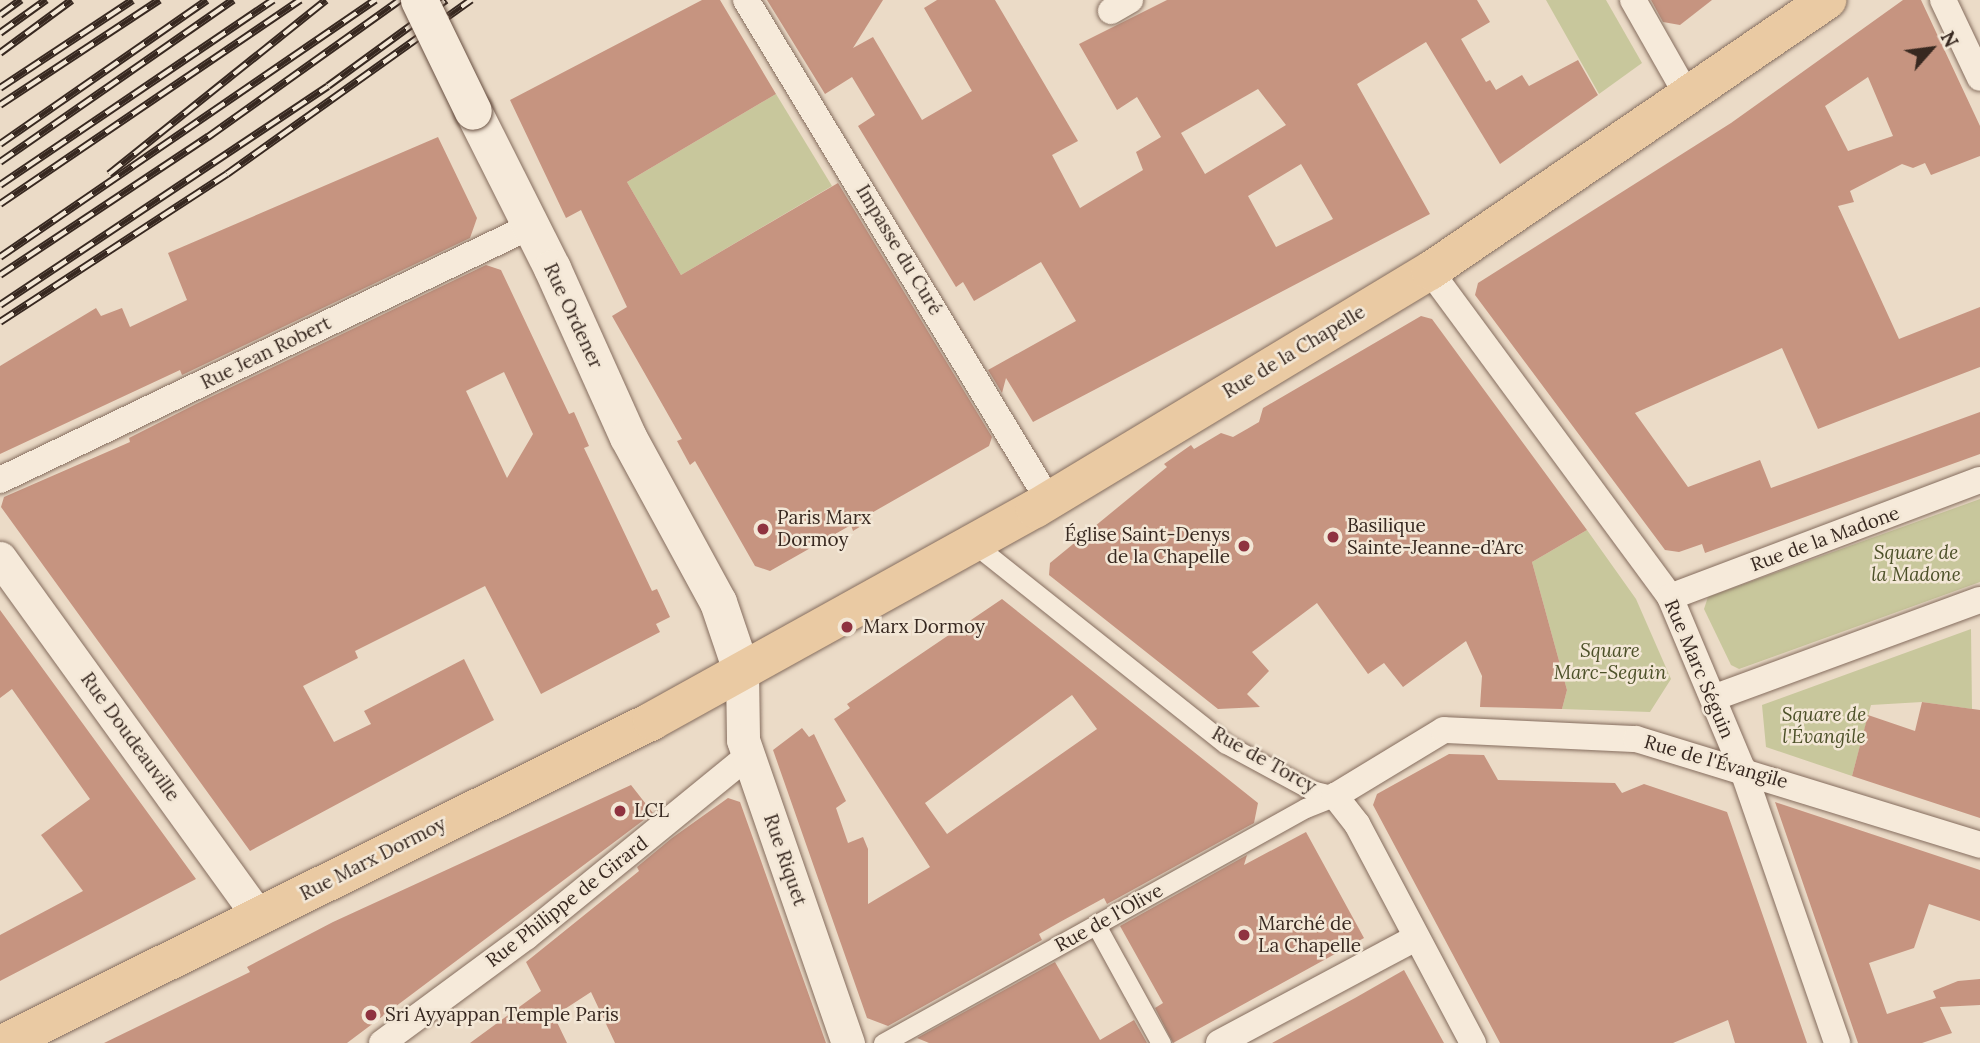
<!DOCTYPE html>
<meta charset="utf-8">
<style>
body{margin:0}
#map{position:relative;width:1980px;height:1043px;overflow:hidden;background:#ebdbc7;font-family:Lora,serif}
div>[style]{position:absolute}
.green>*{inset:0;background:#c8c79c}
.building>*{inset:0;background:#c69480}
.roads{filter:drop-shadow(0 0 2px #856d5e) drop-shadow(0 0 2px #856d5e)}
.pedestrian>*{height:19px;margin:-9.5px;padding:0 9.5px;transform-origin:9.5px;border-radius:9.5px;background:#f6eada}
.minor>*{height:26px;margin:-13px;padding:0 13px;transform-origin:13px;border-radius:13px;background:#f6eada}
.tertiary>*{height:33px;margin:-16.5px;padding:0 16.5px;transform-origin:16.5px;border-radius:16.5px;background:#f6eada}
.secondary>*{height:37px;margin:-18.5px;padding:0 18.5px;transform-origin:18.5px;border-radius:18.5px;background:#f6eada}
.primary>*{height:38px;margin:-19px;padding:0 19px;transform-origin:19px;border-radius:19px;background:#eacaa3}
.rail>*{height:8px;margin-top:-4px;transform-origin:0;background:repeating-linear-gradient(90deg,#f3e7d6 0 16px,#372820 0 32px);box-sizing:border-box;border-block:2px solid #372820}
.bridges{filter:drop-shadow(0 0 2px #674f41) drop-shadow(0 0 2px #674f41)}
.secondary-bridge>*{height:37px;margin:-18.5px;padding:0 18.5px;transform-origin:18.5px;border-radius:18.5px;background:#f6eada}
.dots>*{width:19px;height:19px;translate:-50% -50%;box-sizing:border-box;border:4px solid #f3e7d6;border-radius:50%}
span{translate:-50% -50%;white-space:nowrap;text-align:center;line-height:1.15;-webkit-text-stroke:5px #f3e7d6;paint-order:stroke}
.street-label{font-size:19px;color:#372820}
.poi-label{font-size:19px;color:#372820}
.left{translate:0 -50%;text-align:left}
.right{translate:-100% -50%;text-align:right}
.park-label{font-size:19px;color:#4d5129;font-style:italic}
.north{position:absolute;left:1896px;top:14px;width:70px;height:70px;-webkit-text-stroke:5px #f3e7d6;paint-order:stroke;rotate:62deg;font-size:19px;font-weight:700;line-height:28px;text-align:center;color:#372820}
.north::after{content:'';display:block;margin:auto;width:24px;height:32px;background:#372820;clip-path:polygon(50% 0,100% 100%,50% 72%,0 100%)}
</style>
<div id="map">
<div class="green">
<div style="clip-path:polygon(1546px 0,1606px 0,1642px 63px,1599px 94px)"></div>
<div style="clip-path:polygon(776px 94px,832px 186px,681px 275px,627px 182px)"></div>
<div style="clip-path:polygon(1980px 499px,1980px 582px,1739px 669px,1731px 665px,1704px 609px,1708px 597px)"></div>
<div style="clip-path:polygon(1587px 530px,1636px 599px,1671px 679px,1650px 712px,1562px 709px,1567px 690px,1532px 562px)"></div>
<div style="clip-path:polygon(1971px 629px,1972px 709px,1922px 702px,1871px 705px,1852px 776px,1766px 747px,1762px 705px)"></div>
</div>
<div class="building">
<div style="clip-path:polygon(702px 0,720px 0,776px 94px,627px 182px,681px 275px,838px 183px,992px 437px,989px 446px,868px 515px,871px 520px,853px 531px,851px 525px,770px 571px,755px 566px,695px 461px,690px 465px,677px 441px,682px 439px,612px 316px,627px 307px,581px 210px,566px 218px,510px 100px)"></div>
<div style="clip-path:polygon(evenodd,767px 0,883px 0,853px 48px,873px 37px,922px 120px,972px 91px,924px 8px,937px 0,995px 0,1078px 141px,1052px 155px,1080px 208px,1143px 170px,1136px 152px,1161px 137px,1137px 97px,1117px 110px,1079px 44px,1167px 0,1477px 0,1490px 22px,1461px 39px,1486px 82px,1490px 80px,1496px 90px,1522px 75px,1529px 86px,1578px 60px,1598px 95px,1500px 164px,1426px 42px,1357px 84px,1430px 214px,1033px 422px,1006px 378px,1002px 393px,988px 370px,1076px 321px,1041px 262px,974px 301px,963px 282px,956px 287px,858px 126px,875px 115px,852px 77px,825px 94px,767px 0,1258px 89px,1286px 125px,1205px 174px,1181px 133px,1258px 89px,767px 0,1301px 164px,1333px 219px,1276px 247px,1248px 196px,1301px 164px)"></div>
<div style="clip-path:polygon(1651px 0,1712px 0,1680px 25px,1663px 22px)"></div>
<div style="clip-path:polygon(evenodd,1903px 0,1921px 0,1980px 126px,1980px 156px,1931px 175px,1925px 163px,1913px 168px,1902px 164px,1850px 191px,1854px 202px,1838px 206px,1899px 339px,1980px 307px,1980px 367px,1818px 429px,1782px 348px,1635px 413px,1688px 487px,1760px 460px,1771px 488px,1980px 412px,1980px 454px,1705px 553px,1702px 544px,1679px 552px,1665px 550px,1475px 295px,1478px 283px,1731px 123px,1903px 0,1868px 77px,1893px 136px,1848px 151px,1825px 106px,1868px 77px)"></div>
<div style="clip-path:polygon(438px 137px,477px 218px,470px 238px,182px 375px,180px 370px,0 454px,0 366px,96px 308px,101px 316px,122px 308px,130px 327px,187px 300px,168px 253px)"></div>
<div style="clip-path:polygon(evenodd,486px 265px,501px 270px,569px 414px,574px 412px,589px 446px,584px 448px,652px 591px,657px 589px,670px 617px,656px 624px,660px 632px,541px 694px,485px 586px,355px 651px,358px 658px,303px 686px,334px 742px,371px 724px,364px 711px,464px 659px,494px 720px,250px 851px,1px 507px,4px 497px,130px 442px,129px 438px,196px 404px,486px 265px,504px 372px,533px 434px,507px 478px,466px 391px,504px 372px)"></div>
<div style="clip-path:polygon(1421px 316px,1432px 319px,1587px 530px,1532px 562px,1567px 690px,1562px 709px,1480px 707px,1482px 676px,1466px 641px,1403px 687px,1384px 663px,1368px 674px,1317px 603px,1252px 652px,1269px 671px,1247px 694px,1260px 707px,1218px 709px,1049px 575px,1050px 563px,1167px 467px,1164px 464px,1191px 445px,1194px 449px,1221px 433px,1233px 437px,1247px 429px,1259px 422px,1263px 408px)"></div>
<div style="clip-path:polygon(evenodd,1002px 599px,1258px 803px,1254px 823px,1107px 904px,1104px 898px,1060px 922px,1039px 934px,1042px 940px,888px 1026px,867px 1018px,773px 750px,802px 728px,809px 737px,814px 734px,846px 801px,836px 808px,848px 843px,863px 837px,868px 849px,868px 904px,930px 867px,834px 719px,850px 708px,847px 704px,1002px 599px,1072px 695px,1097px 729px,947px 834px,925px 803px,1072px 695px)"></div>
<div style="clip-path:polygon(0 610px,196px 879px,0 981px,0 935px,83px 891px,41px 835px,90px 799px,12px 689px,0 698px)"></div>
<div style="clip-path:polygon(1922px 702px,1980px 710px,1980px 818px,1852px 776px,1868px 715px,1915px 731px)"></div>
<div style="clip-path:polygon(1449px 754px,1484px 755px,1498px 780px,1615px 783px,1622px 793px,1644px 784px,1727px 812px,1807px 1043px,1735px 1043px,1728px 1020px,1673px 1043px,1500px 1043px,1373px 805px,1377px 794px)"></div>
<div style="clip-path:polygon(631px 785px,653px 813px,347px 1043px,104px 1043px,250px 972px,247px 967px,333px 922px)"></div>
<div style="clip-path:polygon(728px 798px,740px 802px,826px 1043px,615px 1043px,591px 992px,554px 1016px,567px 1043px,470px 1043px,541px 991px,526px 962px,639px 871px,637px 867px,672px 838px)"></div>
<div style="clip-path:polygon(1775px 802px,1980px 870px,1980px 921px,1929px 904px,1914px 948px,1869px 963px,1887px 1014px,1936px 998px,1933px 991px,1958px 981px,1980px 979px,1980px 1005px,1940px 1007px,1952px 1033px,1922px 1043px,1858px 1043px)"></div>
<div style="clip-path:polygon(1306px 832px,1364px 938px,1173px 1043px,1155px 1008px,1163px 1003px,1120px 926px,1247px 855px,1244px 865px)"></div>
<div style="clip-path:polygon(1055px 962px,1100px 1040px,1134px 1020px,1147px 1043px,929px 1043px,917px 1038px)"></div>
<div style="clip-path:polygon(1404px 970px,1444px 1043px,1272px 1043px,1355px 998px)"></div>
</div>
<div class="roads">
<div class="pedestrian">
<div style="left:973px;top:543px;width:323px;rotate:38.5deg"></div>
<div style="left:1226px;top:744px;width:97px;rotate:28.4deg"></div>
<div style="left:1311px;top:790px;width:25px;rotate:14deg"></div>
<div style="left:1096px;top:925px;width:135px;rotate:61.2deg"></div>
<div style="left:883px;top:1043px;width:484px;rotate:-29.1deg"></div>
<div style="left:1306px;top:808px;width:31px;rotate:-22deg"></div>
</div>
<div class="minor">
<div style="left:746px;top:0;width:585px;rotate:58.83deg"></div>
<div style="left:1633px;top:0;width:112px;rotate:60.4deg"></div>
<div style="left:1943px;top:0;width:86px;rotate:64.6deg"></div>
<div style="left:1111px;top:11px;width:22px;rotate:-30deg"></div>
<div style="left:1430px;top:271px;width:405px;rotate:53.6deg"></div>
<div style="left:1670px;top:597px;width:186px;rotate:67.2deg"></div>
<div style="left:1742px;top:768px;width:291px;rotate:70.9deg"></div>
<div style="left:0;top:480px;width:589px;rotate:-25.56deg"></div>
<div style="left:1670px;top:597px;width:331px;rotate:-20.7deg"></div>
<div style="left:1713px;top:698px;width:284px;rotate:-20.2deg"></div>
<div style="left:382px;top:1043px;width:179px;rotate:-36.4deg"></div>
<div style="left:526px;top:937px;width:286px;rotate:-39.2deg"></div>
<div style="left:1219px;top:1043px;width:223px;rotate:-28.1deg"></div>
<div style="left:1473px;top:1043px;width:248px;rotate:-117.9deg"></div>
<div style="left:1357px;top:824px;width:36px;rotate:-128deg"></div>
<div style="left:1335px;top:796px;width:127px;rotate:-31.2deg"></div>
<div style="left:1444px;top:730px;width:192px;rotate:2.7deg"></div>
<div style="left:1636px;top:739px;width:360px;rotate:17.1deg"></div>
</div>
<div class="tertiary">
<div style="left:0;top:558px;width:443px;rotate:54.2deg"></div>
<div style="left:742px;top:673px;width:67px;rotate:89.1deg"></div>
<div style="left:743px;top:740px;width:321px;rotate:70.9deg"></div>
</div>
<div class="secondary">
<div style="left:473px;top:111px;width:176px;rotate:63.3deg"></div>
<div style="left:552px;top:268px;width:185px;rotate:65.8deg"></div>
<div style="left:628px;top:437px;width:188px;rotate:61.4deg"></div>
<div style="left:718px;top:602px;width:75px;rotate:71.3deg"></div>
</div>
<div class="primary">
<div style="left:4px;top:1043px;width:724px;rotate:-26.42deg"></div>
<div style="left:652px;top:721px;width:438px;rotate:-29deg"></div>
<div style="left:1035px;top:509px;width:461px;rotate:-31.1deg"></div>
<div style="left:1430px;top:271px;width:481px;rotate:-34.3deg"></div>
</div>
</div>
<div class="rail">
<div style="left:0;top:15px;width:26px;rotate:-36deg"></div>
<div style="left:0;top:33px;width:57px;rotate:-35.7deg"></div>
<div style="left:0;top:53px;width:89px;rotate:-36.4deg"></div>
<div style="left:0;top:88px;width:159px;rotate:-33.5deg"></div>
<div style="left:0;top:105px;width:191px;rotate:-33.4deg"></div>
<div style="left:0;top:144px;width:252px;rotate:-34.8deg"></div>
<div style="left:0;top:162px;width:284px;rotate:-34.8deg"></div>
<div style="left:109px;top:174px;width:278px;rotate:-38.7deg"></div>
<div style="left:0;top:185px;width:330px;rotate:-34.1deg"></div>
<div style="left:0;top:204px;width:363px;rotate:-34.2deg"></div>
<div style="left:0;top:257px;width:455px;rotate:-34.4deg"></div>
<div style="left:0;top:275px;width:250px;rotate:-33.6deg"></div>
<div style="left:208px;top:137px;width:236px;rotate:-35.5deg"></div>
<div style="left:0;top:305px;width:394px;rotate:-33.7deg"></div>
<div style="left:328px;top:86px;width:146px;rotate:-36.1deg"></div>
<div style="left:0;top:322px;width:271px;rotate:-33.1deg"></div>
<div style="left:227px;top:174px;width:300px;rotate:-35.5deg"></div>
</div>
<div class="bridges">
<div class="secondary-bridge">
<div style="left:419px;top:0;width:123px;rotate:64.1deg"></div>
</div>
</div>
<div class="dots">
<div style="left:763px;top:529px;background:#8f3340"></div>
<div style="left:1333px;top:537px;background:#8f3340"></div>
<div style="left:1244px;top:546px;background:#8f3340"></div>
<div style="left:847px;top:627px;background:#8f3340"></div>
<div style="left:620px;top:811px;background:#8f3340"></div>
<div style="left:1244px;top:935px;background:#8f3340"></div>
<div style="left:371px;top:1015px;background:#8f3340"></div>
</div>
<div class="street-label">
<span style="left:899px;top:250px;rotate:59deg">Impasse du Curé</span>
<span style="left:573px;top:316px;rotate:65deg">Rue Ordener</span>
<span style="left:1294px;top:352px;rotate:-31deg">Rue de la Chapelle</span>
<span style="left:266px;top:353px;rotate:-26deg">Rue Jean Robert</span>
<span style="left:1825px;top:539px;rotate:-20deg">Rue de la Madone</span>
<span style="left:1699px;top:669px;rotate:67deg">Rue Marc Séguin</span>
<span style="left:130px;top:737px;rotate:54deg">Rue Doudeauville</span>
<span style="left:1264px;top:760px;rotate:29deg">Rue de Torcy</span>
<span style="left:1716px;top:762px;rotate:16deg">Rue de l'Évangile</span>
<span style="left:373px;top:859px;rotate:-27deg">Rue Marx Dormoy</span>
<span style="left:785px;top:860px;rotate:71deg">Rue Riquet</span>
<span style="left:567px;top:902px;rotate:-38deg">Rue Philippe de Girard</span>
<span style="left:1109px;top:918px;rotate:-29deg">Rue de l'Olive</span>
</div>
<div class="poi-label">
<span class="left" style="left:777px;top:529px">Paris Marx<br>Dormoy</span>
<span class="left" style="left:1347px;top:537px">Basilique<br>Sainte-Jeanne-d’Arc</span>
<span class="right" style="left:1230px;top:546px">Église Saint-Denys<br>de la Chapelle</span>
<span class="left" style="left:863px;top:627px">Marx Dormoy</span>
<span class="left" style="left:634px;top:811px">LCL</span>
<span class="left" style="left:1258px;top:935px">Marché de<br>La Chapelle</span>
<span class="left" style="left:385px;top:1015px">Sri Ayyappan Temple Paris</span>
</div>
<div class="park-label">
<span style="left:1916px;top:564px">Square de<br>la Madone</span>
<span style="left:1610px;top:662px">Square<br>Marc-Seguin</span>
<span style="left:1824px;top:726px">Square de<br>l'Évangile</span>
</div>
<div class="north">N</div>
</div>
